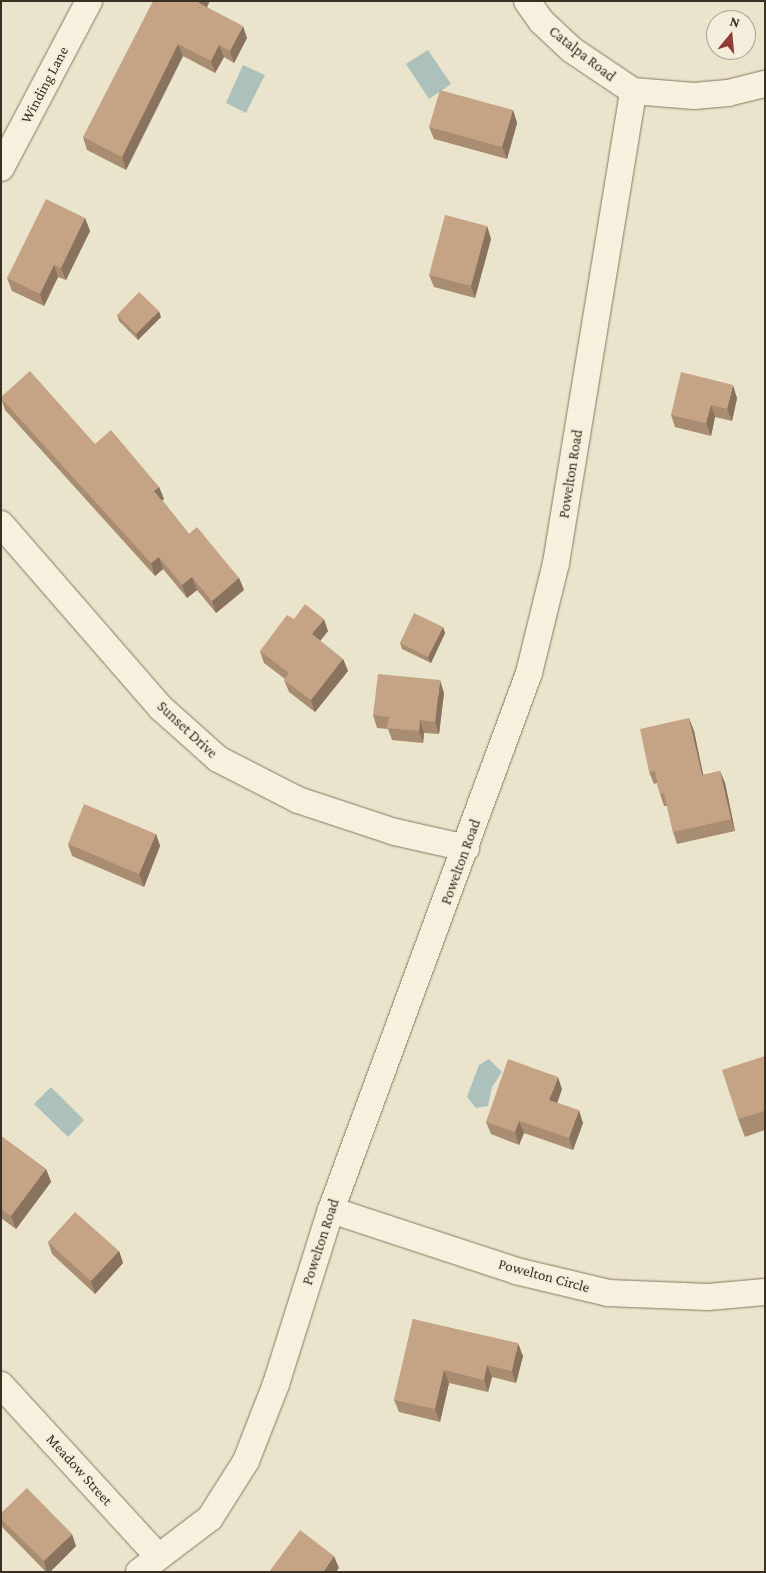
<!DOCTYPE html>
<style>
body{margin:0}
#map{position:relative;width:766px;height:1573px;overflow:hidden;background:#ebe4cc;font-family:"Crimson Pro",serif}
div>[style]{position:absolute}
.water>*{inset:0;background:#acc0bc}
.roads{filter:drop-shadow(0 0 1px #877861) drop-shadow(0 0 1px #877861)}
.street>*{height:26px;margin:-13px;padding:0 13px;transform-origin:13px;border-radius:13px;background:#f6f1df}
.wall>*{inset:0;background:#a98d73}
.shaded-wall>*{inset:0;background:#8a735e}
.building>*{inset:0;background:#c5a486}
span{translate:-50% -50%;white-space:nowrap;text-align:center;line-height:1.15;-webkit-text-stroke:4px #f3eedb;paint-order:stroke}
.street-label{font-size:15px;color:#392f23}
.frame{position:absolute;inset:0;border:2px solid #392f23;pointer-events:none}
.north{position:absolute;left:706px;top:10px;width:50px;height:50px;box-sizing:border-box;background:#f3eedb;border:1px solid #a9a291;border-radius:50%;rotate:17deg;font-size:14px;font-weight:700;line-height:20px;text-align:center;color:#392f23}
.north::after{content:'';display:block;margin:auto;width:18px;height:22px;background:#903c37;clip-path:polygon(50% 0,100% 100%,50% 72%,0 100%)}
</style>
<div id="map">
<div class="water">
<div style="clip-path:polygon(428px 50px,451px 84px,429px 99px,406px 64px)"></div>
<div style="clip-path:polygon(243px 65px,265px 75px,246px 113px,226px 103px)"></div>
<div style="clip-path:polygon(489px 1059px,502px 1072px,492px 1087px,488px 1106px,476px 1108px,467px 1097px,479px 1065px)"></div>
<div style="clip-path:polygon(51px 1087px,84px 1120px,68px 1137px,34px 1104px)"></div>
</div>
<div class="roads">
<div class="street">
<div style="left:527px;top:1px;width:24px;rotate:55deg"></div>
<div style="left:541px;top:21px;width:42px;rotate:43.1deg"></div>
<div style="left:572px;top:50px;width:73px;rotate:33.9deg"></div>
<div style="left:633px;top:91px;width:61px;rotate:4.7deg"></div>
<div style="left:694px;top:96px;width:34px;rotate:-5deg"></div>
<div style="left:728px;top:93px;width:38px;rotate:-14deg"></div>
<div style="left:1px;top:168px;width:189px;rotate:-62.2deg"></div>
<div style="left:1px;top:524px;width:244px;rotate:49deg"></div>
<div style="left:161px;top:708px;width:76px;rotate:41.8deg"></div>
<div style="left:218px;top:759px;width:90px;rotate:27.1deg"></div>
<div style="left:298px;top:800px;width:102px;rotate:18.3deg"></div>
<div style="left:395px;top:832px;width:73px;rotate:12.7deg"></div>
<div style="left:331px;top:1210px;width:195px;rotate:18.2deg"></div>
<div style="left:516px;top:1271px;width:95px;rotate:13.4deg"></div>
<div style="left:608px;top:1293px;width:100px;rotate:2.3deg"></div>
<div style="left:708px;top:1297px;width:57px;rotate:-5deg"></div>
<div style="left:1px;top:1385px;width:231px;rotate:47.5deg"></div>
<div style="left:139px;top:1572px;width:89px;rotate:-37.3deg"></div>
<div style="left:210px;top:1518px;width:67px;rotate:-57.7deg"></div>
<div style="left:246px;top:1461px;width:83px;rotate:-68.7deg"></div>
<div style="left:276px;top:1384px;width:182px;rotate:-72.5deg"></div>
<div style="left:331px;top:1210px;width:572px;rotate:-69.76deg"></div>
<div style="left:529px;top:673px;width:113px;rotate:-76.2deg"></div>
<div style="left:556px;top:563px;width:478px;rotate:-80.7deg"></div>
</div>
</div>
<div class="wall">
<div style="clip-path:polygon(207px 7px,247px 38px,234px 63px,224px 57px,215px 73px,183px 56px,126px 170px,87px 150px,83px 137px)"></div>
<div style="clip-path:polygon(513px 110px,517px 123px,507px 159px,434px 139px,429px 127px)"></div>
<div style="clip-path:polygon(85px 218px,90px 231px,66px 280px,58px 277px,44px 306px,12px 291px,7px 278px)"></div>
<div style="clip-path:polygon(487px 226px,491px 239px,475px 298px,434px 287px,429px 275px)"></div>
<div style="clip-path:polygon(117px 315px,161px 317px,138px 340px,119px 321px)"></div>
<div style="clip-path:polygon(1px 397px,95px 444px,159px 487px,164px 499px,162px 500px,189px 534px,239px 578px,244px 590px,216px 613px,197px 590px,187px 598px,163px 569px,155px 576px,5px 410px)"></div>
<div style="clip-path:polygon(737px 398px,732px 421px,715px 417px,711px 436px,675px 427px,671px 415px)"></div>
<div style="clip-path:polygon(294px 619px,328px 631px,320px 641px,343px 659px,348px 671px,315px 712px,289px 692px,284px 680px,285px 679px,264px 663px,260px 651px)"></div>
<div style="clip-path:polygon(443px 627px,445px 633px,431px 663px,402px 649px,400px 643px)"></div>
<div style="clip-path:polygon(444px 693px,439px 734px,424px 733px,423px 743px,392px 740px,388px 729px,377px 728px,373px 715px)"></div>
<div style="clip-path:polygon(689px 718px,694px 731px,703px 775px,720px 771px,725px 783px,735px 831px,677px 844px,673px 832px,667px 806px,664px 806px,660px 794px,657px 783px,654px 784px,649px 772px)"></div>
<div style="clip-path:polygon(156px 834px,160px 846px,144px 887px,72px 856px,68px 844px)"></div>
<div style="clip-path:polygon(765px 1056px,765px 1130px,745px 1137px,738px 1119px)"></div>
<div style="clip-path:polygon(562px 1089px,557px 1103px,583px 1123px,573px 1150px,524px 1133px,519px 1145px,491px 1134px,486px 1122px)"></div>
<div style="clip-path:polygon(1px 1136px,46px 1169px,51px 1182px,16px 1229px,1px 1218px)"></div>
<div style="clip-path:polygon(48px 1242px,119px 1251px,123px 1263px,95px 1294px,52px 1254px)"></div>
<div style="clip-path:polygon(413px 1319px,523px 1356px,516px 1383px,492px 1377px,488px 1392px,449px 1383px,440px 1422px,399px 1412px,394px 1400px)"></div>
<div style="clip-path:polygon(1px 1513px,76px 1546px,50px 1572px,46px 1572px,3px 1528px,1px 1523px)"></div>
</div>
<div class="shaded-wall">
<div style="clip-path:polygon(199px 1px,210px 1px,203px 15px,199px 3px)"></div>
<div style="clip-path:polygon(243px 26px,247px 38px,234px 63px,230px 51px)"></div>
<div style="clip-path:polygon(178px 44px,183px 56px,126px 170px,122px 157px)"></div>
<div style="clip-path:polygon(219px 45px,224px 57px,215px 73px,211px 61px)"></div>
<div style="clip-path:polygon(513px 110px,517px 123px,507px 159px,502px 147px)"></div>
<div style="clip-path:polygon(85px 218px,90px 231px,66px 280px,61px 268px)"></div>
<div style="clip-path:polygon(487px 226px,491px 239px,475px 298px,471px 286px)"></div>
<div style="clip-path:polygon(54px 265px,58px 277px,44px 306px,40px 294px)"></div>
<div style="clip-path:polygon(159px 311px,161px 317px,138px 340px,136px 334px)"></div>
<div style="clip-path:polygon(733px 385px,737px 398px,732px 421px,727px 409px)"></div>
<div style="clip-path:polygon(711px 405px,715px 417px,711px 436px,706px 423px)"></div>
<div style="clip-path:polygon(159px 487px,164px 499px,159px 503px,154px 491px)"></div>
<div style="clip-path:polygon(159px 557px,163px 569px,155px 576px,151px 563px)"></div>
<div style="clip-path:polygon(192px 577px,197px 590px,187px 598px,182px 585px)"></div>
<div style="clip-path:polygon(239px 578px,244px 590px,216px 613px,212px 601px)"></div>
<div style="clip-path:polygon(324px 619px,328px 631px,316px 646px,312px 634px)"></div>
<div style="clip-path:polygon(443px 627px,445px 633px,431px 663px,428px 657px)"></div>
<div style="clip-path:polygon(343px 659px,348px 671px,315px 712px,311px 700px)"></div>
<div style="clip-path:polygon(440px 680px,444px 693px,439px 734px,435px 722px)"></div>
<div style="clip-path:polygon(689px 718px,694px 731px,706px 788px,702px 775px)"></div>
<div style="clip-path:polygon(420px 720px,424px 733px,423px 743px,419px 731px)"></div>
<div style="clip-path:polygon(720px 771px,725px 783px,735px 831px,731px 819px)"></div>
<div style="clip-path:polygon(156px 834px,160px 846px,144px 887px,139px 874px)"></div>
<div style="clip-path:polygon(558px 1077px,562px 1089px,554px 1112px,549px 1100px)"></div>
<div style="clip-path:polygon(579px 1110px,583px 1123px,573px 1150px,569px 1138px)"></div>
<div style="clip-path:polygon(519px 1121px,524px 1133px,519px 1145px,515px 1132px)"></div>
<div style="clip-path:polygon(46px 1169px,51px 1182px,16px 1229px,11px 1216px)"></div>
<div style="clip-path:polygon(119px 1251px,123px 1263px,95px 1294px,91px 1281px)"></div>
<div style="clip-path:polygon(518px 1343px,523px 1356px,516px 1383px,512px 1371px)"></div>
<div style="clip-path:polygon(487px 1365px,492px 1377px,488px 1392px,484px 1380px)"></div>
<div style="clip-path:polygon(444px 1370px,449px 1383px,440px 1422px,435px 1409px)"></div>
<div style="clip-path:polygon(72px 1534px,76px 1546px,50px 1572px,47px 1572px,44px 1561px)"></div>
<div style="clip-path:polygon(334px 1556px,339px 1568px,336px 1572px,323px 1572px)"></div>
</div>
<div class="building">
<div style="clip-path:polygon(153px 1px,199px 1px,199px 3px,243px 26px,230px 51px,219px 45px,211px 61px,178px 44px,122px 157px,83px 137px)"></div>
<div style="clip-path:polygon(440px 90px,513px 110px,502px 147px,429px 127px)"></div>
<div style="clip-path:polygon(46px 199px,85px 218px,61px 268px,54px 265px,40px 294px,7px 278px)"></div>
<div style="clip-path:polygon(445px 215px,487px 226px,471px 286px,429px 275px)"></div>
<div style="clip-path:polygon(139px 292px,159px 311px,136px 334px,117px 315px)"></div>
<div style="clip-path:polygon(30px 371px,95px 444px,111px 430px,159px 487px,154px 491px,189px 534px,197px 527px,239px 578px,212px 601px,192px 577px,182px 585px,159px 557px,151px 563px,1px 398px,1px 397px)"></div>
<div style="clip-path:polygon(681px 372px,733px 385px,727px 409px,711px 405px,706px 423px,671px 415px)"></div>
<div style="clip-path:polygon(305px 604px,324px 619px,312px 634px,343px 659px,311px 700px,284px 680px,289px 673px,260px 651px,287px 615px,294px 619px)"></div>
<div style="clip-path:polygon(414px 613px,443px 627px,428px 657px,400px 643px)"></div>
<div style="clip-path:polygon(378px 674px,440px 680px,435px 722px,420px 720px,419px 731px,387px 728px,389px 717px,373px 715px)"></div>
<div style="clip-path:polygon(689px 718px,702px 775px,720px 771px,731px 819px,673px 832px,664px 793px,660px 794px,655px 771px,649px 772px,640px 729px)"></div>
<div style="clip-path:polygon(84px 804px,156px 834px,139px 874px,68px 844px)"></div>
<div style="clip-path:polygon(765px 1056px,765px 1111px,738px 1119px,722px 1070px)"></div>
<div style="clip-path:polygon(508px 1059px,558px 1077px,549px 1100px,579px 1110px,569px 1138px,519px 1121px,515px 1132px,486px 1122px)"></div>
<div style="clip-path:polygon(1px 1136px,46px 1169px,11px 1216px,1px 1209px)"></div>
<div style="clip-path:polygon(75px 1212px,119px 1251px,91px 1281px,48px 1242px)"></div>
<div style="clip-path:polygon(413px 1319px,518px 1343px,512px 1371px,487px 1365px,484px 1380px,444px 1370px,435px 1409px,394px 1400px)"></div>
<div style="clip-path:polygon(27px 1488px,72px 1534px,44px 1561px,1px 1519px,1px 1513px)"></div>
<div style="clip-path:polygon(300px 1530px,334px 1556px,323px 1572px,269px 1572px)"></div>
</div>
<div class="street-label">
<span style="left:582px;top:54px;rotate:38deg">Catalpa Road</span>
<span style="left:45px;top:85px;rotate:-62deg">Winding Lane</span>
<span style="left:571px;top:474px;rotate:-81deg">Powelton Road</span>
<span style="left:187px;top:730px;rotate:43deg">Sunset Drive</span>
<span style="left:461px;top:862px;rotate:-70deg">Powelton Road</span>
<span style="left:321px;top:1242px;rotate:-72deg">Powelton Road</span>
<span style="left:544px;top:1276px;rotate:15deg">Powelton Circle</span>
<span style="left:79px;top:1470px;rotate:48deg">Meadow Street</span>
</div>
<div class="frame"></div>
<div class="north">N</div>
</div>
